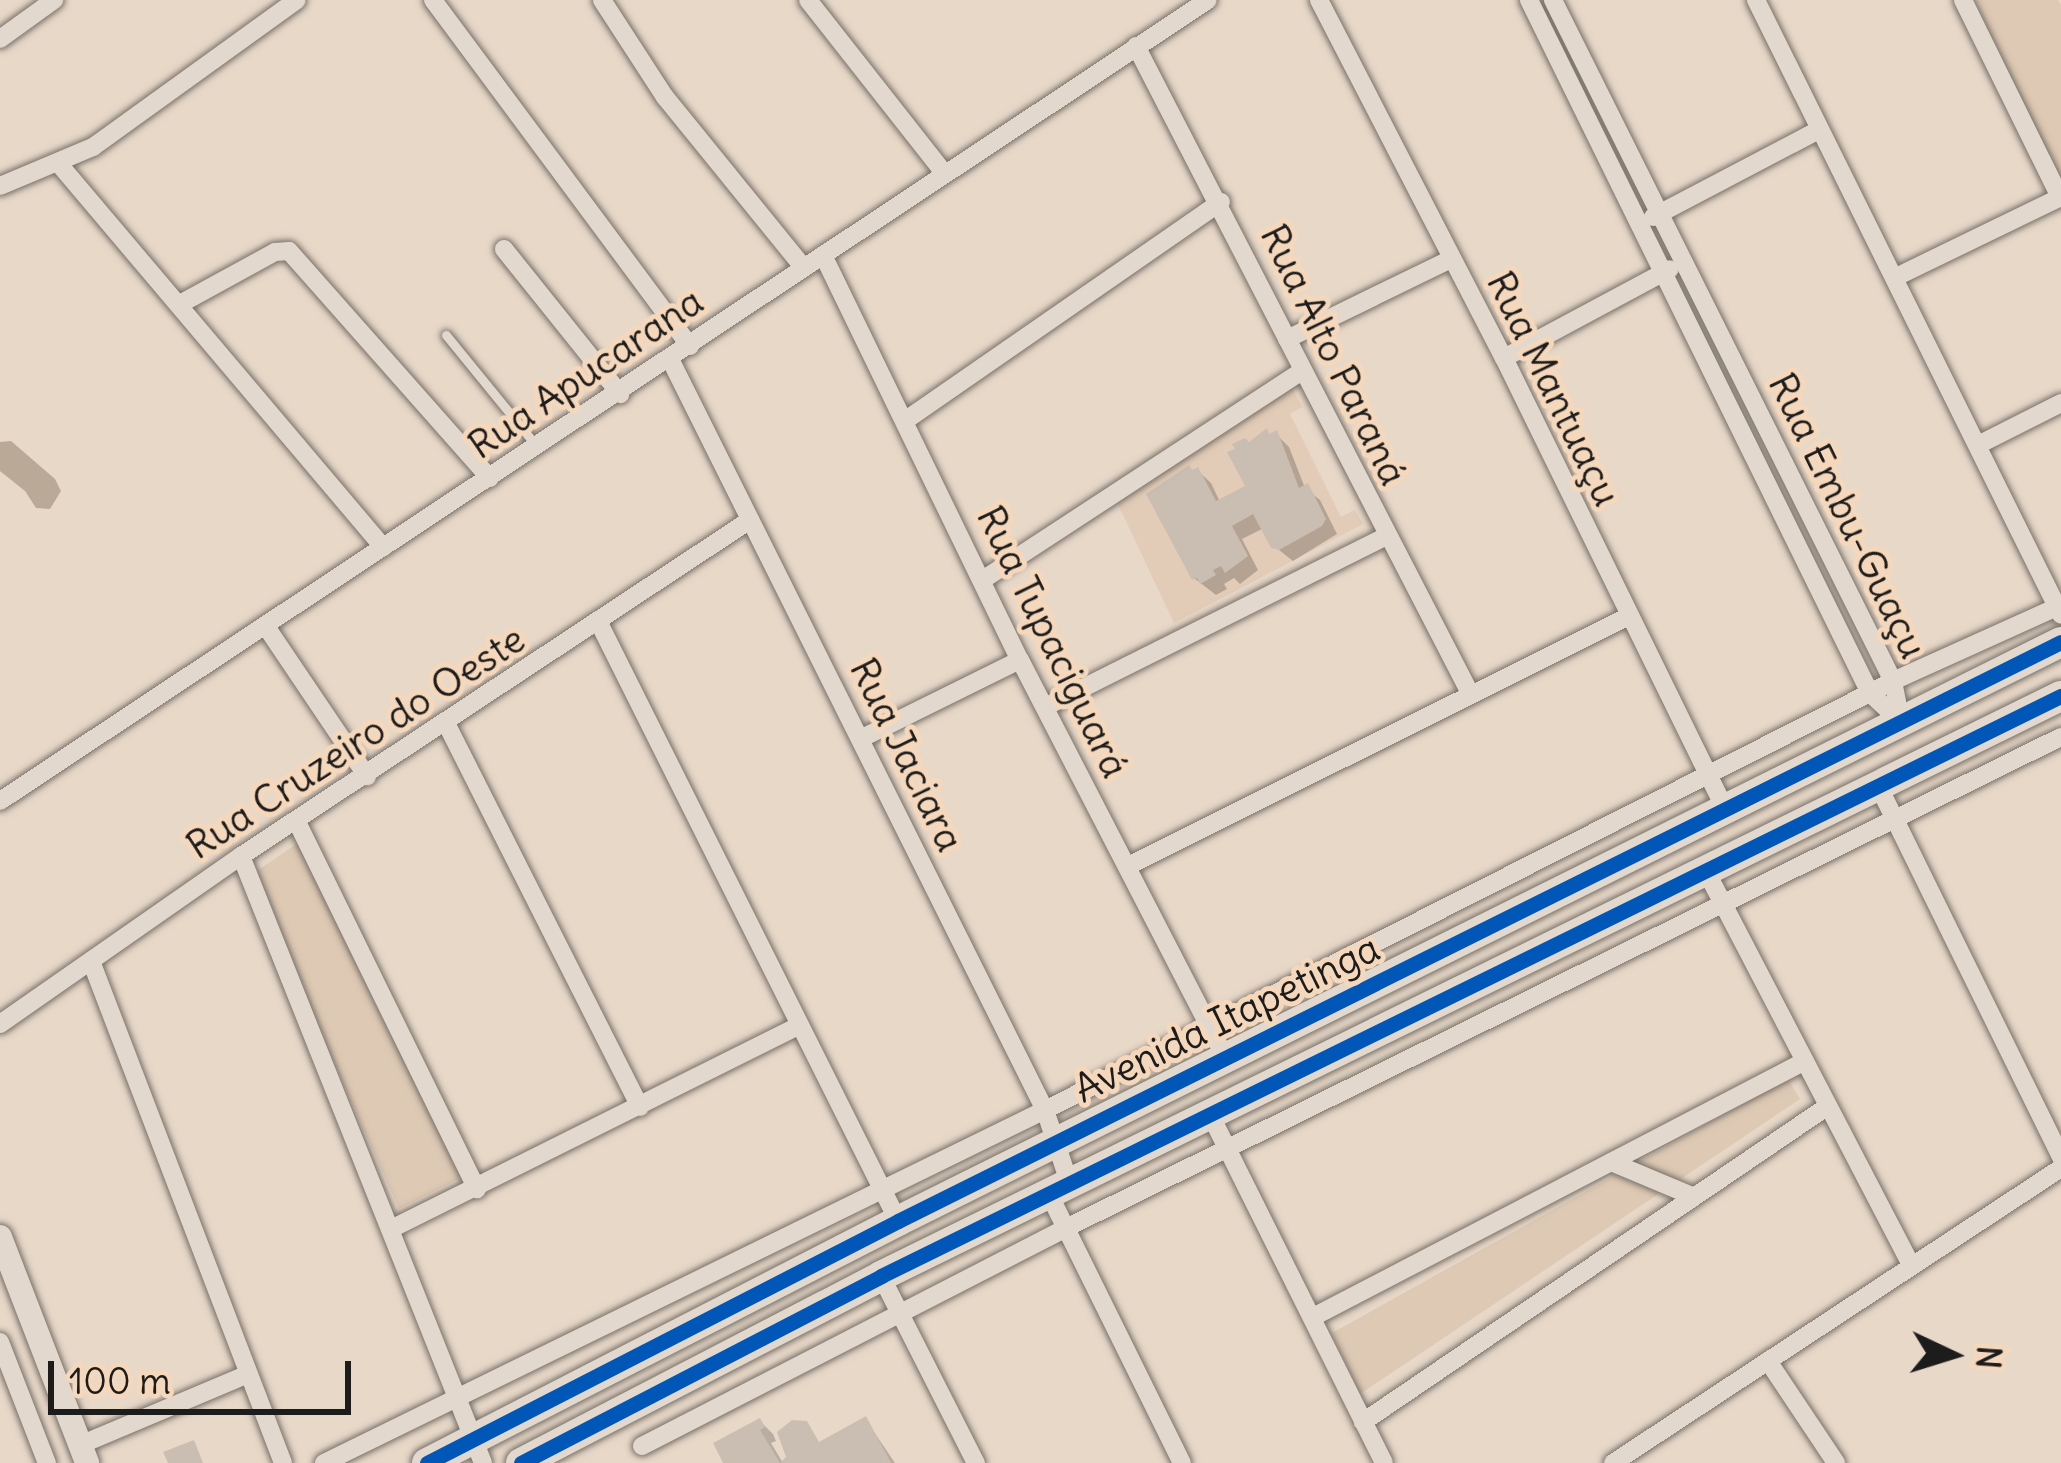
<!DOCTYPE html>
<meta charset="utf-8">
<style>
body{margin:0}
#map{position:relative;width:2061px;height:1463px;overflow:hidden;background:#e8d8c8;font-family:Delius,sans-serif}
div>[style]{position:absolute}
.built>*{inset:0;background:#e2ccb7}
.green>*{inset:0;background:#dec9b4}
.water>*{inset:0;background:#bba997}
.shadow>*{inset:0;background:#0003}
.building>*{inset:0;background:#cabeb3}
.roads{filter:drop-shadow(0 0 3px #787169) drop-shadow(0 0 3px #787169)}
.service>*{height:9px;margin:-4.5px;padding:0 4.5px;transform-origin:4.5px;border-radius:4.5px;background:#e3d8cd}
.minor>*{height:18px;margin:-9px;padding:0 9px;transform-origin:9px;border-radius:9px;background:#e3d8cd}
.tertiary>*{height:24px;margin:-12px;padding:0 12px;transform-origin:12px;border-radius:12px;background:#e3d8cd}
.primary>*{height:30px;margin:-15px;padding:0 15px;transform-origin:15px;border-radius:15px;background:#e3d8cd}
.cycleway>*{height:15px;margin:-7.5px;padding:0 7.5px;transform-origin:7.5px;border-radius:7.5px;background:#0057b8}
span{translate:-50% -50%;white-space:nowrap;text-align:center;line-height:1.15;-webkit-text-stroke:10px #f5d8bb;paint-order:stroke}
.street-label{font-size:39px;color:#1c1c1c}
.north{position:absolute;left:1893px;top:1295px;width:120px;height:120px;-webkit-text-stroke:9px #f5d8bb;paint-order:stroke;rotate:94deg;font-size:33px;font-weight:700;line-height:48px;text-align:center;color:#1c1c1c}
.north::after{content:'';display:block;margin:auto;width:42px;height:54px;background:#1c1c1c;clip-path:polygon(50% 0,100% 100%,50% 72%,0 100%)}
.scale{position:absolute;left:48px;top:1361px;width:303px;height:54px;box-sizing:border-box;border:6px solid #1c1c1c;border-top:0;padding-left:15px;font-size:36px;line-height:42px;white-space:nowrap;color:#1c1c1c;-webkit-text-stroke:9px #f5d8bb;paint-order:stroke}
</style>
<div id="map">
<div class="built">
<div style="clip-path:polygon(1292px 388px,1302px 407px,1290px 414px,1341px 517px,1355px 510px,1363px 524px,1174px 623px,1116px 500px)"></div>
</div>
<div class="green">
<div style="clip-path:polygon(1975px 0,2058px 0,2061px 5px,2061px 180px,2056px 183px)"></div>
<div style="clip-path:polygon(298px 843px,469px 1174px,399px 1209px,251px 875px)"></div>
<div style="clip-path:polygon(1788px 1079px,1800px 1099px,1360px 1394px,1332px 1333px)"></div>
</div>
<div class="water">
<div style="clip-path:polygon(11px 441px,55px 479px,61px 491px,50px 509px,36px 508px,25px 491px,0 471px,0 442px)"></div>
</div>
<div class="shadow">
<div style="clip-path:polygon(1276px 434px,1289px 447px,1305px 488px,1320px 500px,1337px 534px,1293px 561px,1274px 546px,1264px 528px,1242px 539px,1258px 570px,1240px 584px,1234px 578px,1224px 584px,1227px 589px,1216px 595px,1194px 578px,1193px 473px,1198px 471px,1211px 483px,1220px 502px,1249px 487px,1249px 446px)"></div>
<div style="clip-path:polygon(866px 1420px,895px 1463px,784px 1463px,820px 1445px)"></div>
<div style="clip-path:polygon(760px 1421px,773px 1434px,776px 1441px,771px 1443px,783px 1463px,727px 1463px)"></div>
</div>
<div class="building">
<div style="clip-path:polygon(1267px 428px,1269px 434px,1277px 430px,1299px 488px,1308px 483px,1326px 519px,1322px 526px,1279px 550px,1271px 548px,1253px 514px,1232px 526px,1248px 556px,1225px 573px,1221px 566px,1213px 570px,1216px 575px,1200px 584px,1197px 578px,1192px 580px,1146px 494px,1189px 465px,1192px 470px,1198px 467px,1216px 501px,1245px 486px,1227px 452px,1235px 449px,1232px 444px,1245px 438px,1249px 442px)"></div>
<div style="clip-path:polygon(866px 1416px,891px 1463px,723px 1463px,713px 1443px,760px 1418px,765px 1427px,760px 1430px,780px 1463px,786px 1457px,777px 1432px,792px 1420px,807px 1421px,819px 1442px)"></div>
<div style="clip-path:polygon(194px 1440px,203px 1463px,168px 1463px,163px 1452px)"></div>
</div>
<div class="roads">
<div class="service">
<div style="left:446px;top:335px;width:146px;rotate:50.8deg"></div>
</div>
<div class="minor">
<div style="left:433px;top:0;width:431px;rotate:53.4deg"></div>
<div style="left:602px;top:0;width:116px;rotate:57deg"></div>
<div style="left:665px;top:97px;width:220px;rotate:50.9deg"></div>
<div style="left:808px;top:0;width:221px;rotate:51.8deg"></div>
<div style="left:1319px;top:0;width:403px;rotate:62.7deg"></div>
<div style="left:1504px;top:358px;width:502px;rotate:63.89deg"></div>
<div style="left:1529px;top:0;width:772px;rotate:63.8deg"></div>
<div style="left:1870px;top:693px;width:42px;rotate:43.1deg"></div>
<div style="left:1553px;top:0;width:761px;rotate:63.47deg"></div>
<div style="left:1893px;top:681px;width:42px;rotate:79deg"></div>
<div style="left:1756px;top:0;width:686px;rotate:63.62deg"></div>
<div style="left:1963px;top:0;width:220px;rotate:63.8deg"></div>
<div style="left:0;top:39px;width:67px;rotate:-35.8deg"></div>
<div style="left:1136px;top:46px;width:728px;rotate:62.7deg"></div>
<div style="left:59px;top:164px;width:502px;rotate:49.77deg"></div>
<div style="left:0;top:186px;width:101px;rotate:-22.8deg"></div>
<div style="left:93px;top:147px;width:251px;rotate:-35.8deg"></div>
<div style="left:1653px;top:217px;width:187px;rotate:-27.7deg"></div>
<div style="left:504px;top:249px;width:186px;rotate:51.3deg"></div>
<div style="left:823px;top:255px;width:450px;rotate:64.1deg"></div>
<div style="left:1020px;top:660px;width:447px;rotate:62.7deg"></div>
<div style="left:1896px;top:277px;width:183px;rotate:-25.9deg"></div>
<div style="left:180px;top:304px;width:108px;rotate:-28.7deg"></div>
<div style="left:275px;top:252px;width:14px;rotate:-4deg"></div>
<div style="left:289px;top:251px;width:303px;rotate:48.5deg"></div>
<div style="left:1287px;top:339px;width:182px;rotate:-26deg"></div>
<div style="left:1504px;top:358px;width:188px;rotate:-28.2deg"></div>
<div style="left:670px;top:359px;width:839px;rotate:63.47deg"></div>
<div style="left:1045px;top:1110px;width:79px;rotate:71.6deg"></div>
<div style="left:906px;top:420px;width:383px;rotate:-34.7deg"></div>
<div style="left:1980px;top:444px;width:91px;rotate:-26.8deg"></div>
<div style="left:984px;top:579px;width:380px;rotate:-33.2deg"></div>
<div style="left:599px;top:623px;width:669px;rotate:63.43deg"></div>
<div style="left:267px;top:628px;width:179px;rotate:56deg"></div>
<div style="left:1045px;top:707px;width:382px;rotate:-26.6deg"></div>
<div style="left:447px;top:725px;width:428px;rotate:63.2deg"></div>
<div style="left:862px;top:738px;width:176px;rotate:-26.3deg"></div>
<div style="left:1878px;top:785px;width:415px;rotate:63.8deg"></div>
<div style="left:0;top:801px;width:1449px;rotate:-33.55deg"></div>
<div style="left:297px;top:822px;width:409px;rotate:63.9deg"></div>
<div style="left:241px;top:856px;width:653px;rotate:68.26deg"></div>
<div style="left:1128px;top:866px;width:558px;rotate:-26.52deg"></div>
<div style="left:1706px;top:871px;width:443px;rotate:62.5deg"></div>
<div style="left:91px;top:961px;width:537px;rotate:69.07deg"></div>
<div style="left:0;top:1024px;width:294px;rotate:-34.9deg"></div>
<div style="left:241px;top:856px;width:610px;rotate:-33.43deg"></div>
<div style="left:1212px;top:1118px;width:385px;rotate:63.5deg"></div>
<div style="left:1611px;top:1162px;width:86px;rotate:22.7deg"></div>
<div style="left:1049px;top:1194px;width:300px;rotate:63.7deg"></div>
<div style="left:391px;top:1229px;width:455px;rotate:-26.5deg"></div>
<div style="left:881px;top:1276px;width:210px;rotate:63.1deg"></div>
<div style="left:1315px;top:1316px;width:552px;rotate:-27.49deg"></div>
<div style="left:0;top:1342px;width:130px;rotate:68.8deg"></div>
<div style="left:1768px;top:1361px;width:123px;rotate:56.3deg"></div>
<div style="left:1363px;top:1422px;width:562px;rotate:-34.2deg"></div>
<div style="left:80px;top:1445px;width:182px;rotate:-22.9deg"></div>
<div style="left:642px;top:1446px;width:475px;rotate:-27.2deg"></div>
<div style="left:1064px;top:1229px;width:1112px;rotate:-26.27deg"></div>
<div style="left:324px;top:1463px;width:803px;rotate:-26.09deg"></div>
<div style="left:1045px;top:1110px;width:950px;rotate:-26.83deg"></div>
<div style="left:1893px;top:681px;width:184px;rotate:-24.3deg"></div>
<div style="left:1613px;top:1463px;width:536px;rotate:-33.36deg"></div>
</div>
<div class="tertiary">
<div style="left:0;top:1237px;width:242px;rotate:68.9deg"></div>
</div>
<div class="primary">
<div style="left:427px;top:1463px;width:530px;rotate:-27.19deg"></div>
<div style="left:898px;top:1221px;width:1299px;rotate:-26.47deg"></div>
<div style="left:521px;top:1463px;width:406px;rotate:-27.4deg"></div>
<div style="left:881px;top:1276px;width:1315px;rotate:-26.18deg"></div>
</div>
</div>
<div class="cycleway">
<div style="left:427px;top:1463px;width:530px;rotate:-27.19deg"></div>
<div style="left:898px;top:1221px;width:1299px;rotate:-26.47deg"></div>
<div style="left:521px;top:1463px;width:406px;rotate:-27.4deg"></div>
<div style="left:881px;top:1276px;width:1315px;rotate:-26.18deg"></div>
</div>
<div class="street-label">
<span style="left:1333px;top:355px;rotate:64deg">Rua Alto Paraná</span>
<span style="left:586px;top:374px;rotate:-34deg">Rua Apucarana</span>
<span style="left:1553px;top:389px;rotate:64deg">Rua Mantuaçu</span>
<span style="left:1847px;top:516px;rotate:64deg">Rua Embu-Guaçu</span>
<span style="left:1052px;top:642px;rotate:64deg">Rua Tupaciguará</span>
<span style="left:356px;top:743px;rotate:-33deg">Rua Cruzeiro do Oeste</span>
<span style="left:906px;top:755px;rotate:64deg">Rua Jaciara</span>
<span style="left:1227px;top:1019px;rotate:-26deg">Avenida Itapetinga</span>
</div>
<div class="north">N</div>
<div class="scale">100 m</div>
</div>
